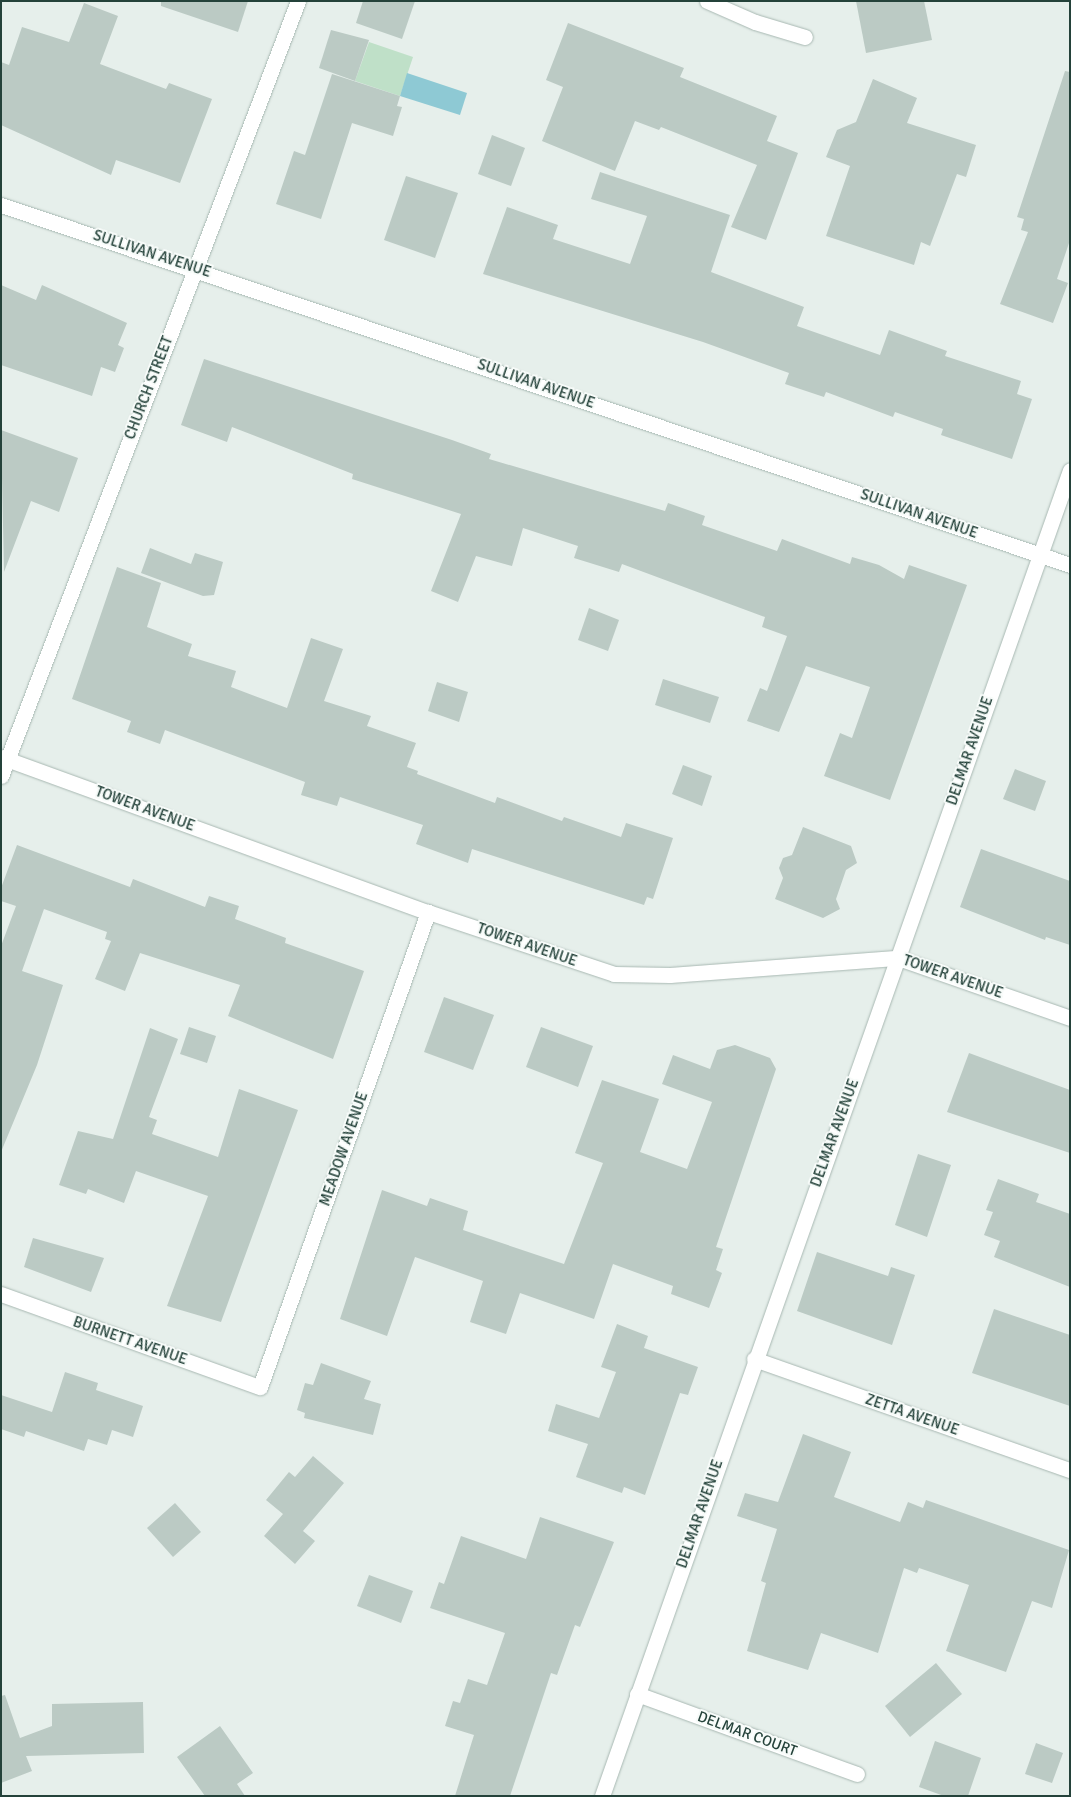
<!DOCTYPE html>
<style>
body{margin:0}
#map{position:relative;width:1071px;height:1797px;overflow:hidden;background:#e6efeb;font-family:Signika,sans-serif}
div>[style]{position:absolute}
.green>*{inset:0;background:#bfe0c8}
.water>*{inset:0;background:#8ec9d4}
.building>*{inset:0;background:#bbcac4}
.roads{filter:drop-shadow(0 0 1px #a8b8b2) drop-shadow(0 0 1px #a8b8b2)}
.minor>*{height:15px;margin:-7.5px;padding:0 7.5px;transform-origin:7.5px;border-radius:7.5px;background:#fff}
span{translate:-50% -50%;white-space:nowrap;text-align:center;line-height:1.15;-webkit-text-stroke:4px #f7fbf9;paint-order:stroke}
.street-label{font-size:15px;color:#24423a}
.frame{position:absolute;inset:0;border:2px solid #24423a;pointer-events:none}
</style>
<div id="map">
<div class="green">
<div style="clip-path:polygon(369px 42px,413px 57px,400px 96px,355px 81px)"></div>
</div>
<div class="water">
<div style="clip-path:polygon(407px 73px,467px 93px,460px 115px,400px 96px)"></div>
</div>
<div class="building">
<div style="clip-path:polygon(161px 1px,248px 1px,238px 32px,161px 6px)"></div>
<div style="clip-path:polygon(363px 1px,415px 1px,402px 39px,356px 23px)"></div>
<div style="clip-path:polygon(856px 1px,924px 1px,932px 40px,866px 53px)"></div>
<div style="clip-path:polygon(84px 3px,118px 16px,100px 64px,166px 89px,169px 83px,212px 99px,180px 183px,116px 160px,111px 175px,1px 125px,1px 62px,9px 65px,22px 27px,69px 42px)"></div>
<div style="clip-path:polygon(568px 23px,684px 68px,680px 77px,777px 116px,767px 141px,798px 153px,766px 240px,731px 227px,757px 165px,661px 127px,659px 130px,635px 121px,615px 171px,542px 141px,563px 87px,546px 80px)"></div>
<div style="clip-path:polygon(331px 30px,369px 40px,355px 81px,319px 68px)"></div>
<div style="clip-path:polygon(1065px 71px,1070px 72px,1070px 240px,1057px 279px,1068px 283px,1053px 323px,1000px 304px,1028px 232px,1021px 230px,1024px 219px,1017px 217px)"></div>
<div style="clip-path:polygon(332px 74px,400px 96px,397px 106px,402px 107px,393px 136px,352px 123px,321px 219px,276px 204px,294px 151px,305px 155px)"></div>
<div style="clip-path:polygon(873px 79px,917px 98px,907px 123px,976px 145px,966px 177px,957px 174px,930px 246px,921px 242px,914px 265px,826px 236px,850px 166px,826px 157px,837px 130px,856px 122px)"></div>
<div style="clip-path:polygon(492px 135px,525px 148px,511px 186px,478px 174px)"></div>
<div style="clip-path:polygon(600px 172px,730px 215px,711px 272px,804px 307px,797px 326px,880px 355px,889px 330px,947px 351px,945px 356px,1021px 381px,1017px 394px,1032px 399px,1012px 459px,941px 435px,943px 429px,895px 412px,893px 417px,826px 392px,824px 397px,785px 384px,789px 373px,703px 342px,483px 274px,507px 207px,558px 225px,553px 239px,630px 264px,647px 216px,591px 199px)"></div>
<div style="clip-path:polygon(406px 176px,458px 193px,435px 258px,384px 240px)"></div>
<div style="clip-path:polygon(1px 285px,36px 300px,42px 285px,127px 323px,118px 345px,124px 348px,115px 372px,101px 367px,92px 396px,1px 365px)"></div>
<div style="clip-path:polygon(204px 359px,452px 440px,491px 454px,489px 459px,665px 511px,668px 503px,705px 516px,702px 525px,777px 551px,782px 539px,850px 564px,852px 557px,879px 565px,904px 579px,909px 565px,967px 585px,890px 800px,824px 776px,840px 733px,852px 738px,870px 687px,806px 666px,779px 732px,747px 721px,760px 688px,767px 691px,787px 636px,762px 627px,765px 617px,622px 564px,619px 572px,574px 558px,578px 546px,523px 528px,512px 566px,476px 556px,458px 602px,431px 591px,461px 514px,352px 479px,353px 474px,232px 427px,227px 442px,181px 425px)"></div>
<div style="clip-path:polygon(1px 430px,78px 458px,59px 512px,31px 501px,4px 572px)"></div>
<div style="clip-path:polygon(150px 548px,191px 564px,195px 553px,223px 562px,214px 595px,203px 596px,141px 573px)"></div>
<div style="clip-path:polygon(117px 567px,161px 583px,147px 627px,192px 644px,188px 656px,236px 671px,231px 687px,287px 708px,311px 638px,343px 649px,324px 701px,371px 716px,367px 726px,416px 743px,407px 767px,418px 771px,417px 774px,495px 803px,497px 797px,562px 821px,564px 817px,621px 837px,626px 823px,673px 838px,653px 899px,647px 897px,644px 905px,472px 849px,468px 863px,416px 844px,423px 825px,340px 797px,337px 806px,301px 795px,305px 782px,165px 730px,160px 744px,127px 732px,131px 721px,72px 699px)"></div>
<div style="clip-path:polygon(589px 608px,619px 620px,608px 651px,578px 640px)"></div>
<div style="clip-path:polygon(663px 679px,719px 697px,710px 723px,655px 705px)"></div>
<div style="clip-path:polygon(437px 682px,468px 692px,459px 722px,428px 711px)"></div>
<div style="clip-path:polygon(683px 765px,712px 776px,702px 806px,672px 794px)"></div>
<div style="clip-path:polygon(1015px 769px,1046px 781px,1035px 811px,1003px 799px)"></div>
<div style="clip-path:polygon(803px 827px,851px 846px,857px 863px,846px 870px,836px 899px,840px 909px,823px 918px,775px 899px,783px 878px,779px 868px,783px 858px,792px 855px)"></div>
<div style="clip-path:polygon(17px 845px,130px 887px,133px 879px,205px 907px,209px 896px,239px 906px,235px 919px,286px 938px,285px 943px,364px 971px,333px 1059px,228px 1016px,240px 985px,140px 953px,125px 991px,95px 979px,111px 941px,105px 939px,107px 932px,44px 909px,22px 971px,63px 985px,37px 1065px,1px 1152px,1px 946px,16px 906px,1px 901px,1px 888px)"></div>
<div style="clip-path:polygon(981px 849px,1070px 881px,1070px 945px,1046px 937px,1045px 940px,960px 907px)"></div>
<div style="clip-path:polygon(444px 997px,494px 1015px,473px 1070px,424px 1052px)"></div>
<div style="clip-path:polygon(189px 1027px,216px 1036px,207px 1063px,180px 1054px)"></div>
<div style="clip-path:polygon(541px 1027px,593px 1046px,578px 1087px,526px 1067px)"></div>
<div style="clip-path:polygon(150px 1028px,178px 1039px,149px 1117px,157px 1120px,152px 1134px,218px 1157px,239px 1089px,298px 1110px,221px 1322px,167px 1306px,208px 1196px,136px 1171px,124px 1203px,88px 1189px,86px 1194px,59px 1185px,78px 1131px,113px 1139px)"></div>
<div style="clip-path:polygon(735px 1045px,770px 1058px,776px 1069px,716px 1247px,723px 1249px,716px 1270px,722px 1273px,709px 1308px,671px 1294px,673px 1286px,613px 1264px,594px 1319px,520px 1293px,506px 1334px,470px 1322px,483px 1281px,415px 1257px,387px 1336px,340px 1319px,382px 1190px,427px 1206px,430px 1198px,468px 1211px,463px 1230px,564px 1264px,603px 1163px,575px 1153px,602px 1080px,659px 1099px,640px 1152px,687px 1169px,712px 1102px,662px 1084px,673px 1055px,710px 1069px,717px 1050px)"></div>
<div style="clip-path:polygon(969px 1053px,1070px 1090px,1070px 1153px,947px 1112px)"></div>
<div style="clip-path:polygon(918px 1154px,951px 1165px,927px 1237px,895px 1225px)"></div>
<div style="clip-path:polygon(998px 1179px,1039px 1194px,1036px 1202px,1070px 1214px,1070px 1287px,994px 1257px,1000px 1241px,984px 1235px,993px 1212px,986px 1210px)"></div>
<div style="clip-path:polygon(33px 1238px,104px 1258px,91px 1292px,24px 1267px)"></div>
<div style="clip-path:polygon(817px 1252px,888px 1276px,891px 1267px,915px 1275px,892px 1345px,797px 1311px)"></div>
<div style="clip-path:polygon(994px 1309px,1070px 1335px,1070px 1406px,972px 1373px)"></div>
<div style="clip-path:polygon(617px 1324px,648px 1336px,644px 1348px,698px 1367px,688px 1395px,680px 1393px,645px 1495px,624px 1487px,622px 1493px,576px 1477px,588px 1444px,548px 1431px,556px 1404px,599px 1418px,616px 1372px,601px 1367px)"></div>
<div style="clip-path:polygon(321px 1363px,371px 1381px,364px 1399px,381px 1404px,373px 1435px,304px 1418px,305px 1413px,297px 1410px,305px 1383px,313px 1385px)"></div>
<div style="clip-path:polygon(65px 1372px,98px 1383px,96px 1390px,143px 1406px,133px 1437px,112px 1430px,107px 1445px,88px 1439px,84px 1451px,26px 1431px,24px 1437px,1px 1429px,1px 1395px,52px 1412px)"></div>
<div style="clip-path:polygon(803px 1434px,851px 1452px,834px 1497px,900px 1522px,908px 1502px,923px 1508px,926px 1500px,1069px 1550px,1052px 1608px,1032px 1601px,1006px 1672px,946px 1651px,969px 1585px,919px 1568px,917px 1573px,904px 1568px,878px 1653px,821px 1633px,808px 1670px,747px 1651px,766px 1583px,761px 1581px,777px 1529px,737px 1516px,745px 1493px,778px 1502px)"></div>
<div style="clip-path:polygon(313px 1456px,344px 1483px,303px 1531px,315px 1541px,295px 1564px,264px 1536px,283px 1514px,266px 1500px,289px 1472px,295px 1477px)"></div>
<div style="clip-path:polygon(175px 1503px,201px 1532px,173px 1557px,147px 1528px)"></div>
<div style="clip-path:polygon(540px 1517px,614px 1542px,580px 1627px,575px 1625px,557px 1675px,551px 1673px,510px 1796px,455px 1796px,474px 1735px,445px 1726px,453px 1701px,460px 1703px,468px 1679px,487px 1685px,505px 1633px,430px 1608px,439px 1582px,444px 1584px,461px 1536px,526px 1559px)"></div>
<div style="clip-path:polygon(369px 1575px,413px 1591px,401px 1623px,357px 1606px)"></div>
<div style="clip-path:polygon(936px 1663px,962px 1694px,910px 1737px,885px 1706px)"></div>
<div style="clip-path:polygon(5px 1695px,20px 1738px,52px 1726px,52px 1704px,143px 1702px,144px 1753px,26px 1756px,32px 1771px,1px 1783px,1px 1696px)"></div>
<div style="clip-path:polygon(220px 1726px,253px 1773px,237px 1784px,245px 1796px,205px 1796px,177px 1757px)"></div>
<div style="clip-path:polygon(935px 1741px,981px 1758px,968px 1796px,944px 1796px,919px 1787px)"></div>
<div style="clip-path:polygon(1036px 1743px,1063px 1753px,1052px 1783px,1025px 1774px)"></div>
</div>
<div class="roads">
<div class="minor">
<div style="left:707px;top:1px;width:52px;rotate:23.6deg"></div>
<div style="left:755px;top:22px;width:52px;rotate:16.7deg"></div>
<div style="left:1px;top:205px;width:1128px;rotate:18.61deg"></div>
<div style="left:1px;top:757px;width:454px;rotate:20deg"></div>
<div style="left:428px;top:912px;width:196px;rotate:18.4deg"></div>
<div style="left:614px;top:974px;width:56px;rotate:1deg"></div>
<div style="left:670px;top:975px;width:229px;rotate:-4.3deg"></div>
<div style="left:898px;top:958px;width:182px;rotate:19.2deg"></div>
<div style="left:1px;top:776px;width:830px;rotate:-69.03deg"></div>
<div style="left:1px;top:1294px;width:275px;rotate:19.8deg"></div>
<div style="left:260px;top:1387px;width:504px;rotate:-70.52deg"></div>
<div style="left:754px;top:1359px;width:335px;rotate:19.4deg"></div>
<div style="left:637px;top:1694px;width:234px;rotate:20deg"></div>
<div style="left:602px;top:1796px;width:1406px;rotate:-70.56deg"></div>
</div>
</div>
<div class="street-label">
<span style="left:152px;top:254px;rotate:18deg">SULLIVAN AVENUE</span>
<span style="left:536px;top:384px;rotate:19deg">SULLIVAN AVENUE</span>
<span style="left:149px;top:388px;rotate:-69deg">CHURCH STREET</span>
<span style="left:919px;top:514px;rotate:19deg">SULLIVAN AVENUE</span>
<span style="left:970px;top:751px;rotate:-71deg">DELMAR AVENUE</span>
<span style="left:145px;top:809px;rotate:20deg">TOWER AVENUE</span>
<span style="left:527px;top:945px;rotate:19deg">TOWER AVENUE</span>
<span style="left:953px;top:977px;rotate:19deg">TOWER AVENUE</span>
<span style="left:835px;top:1133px;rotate:-70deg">DELMAR AVENUE</span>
<span style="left:344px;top:1149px;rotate:-71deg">MEADOW AVENUE</span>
<span style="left:130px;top:1341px;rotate:19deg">BURNETT AVENUE</span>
<span style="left:912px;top:1415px;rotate:19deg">ZETTA AVENUE</span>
<span style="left:700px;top:1514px;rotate:-71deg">DELMAR AVENUE</span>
<span style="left:747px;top:1734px;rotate:20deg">DELMAR COURT</span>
</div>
<div class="frame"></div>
</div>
